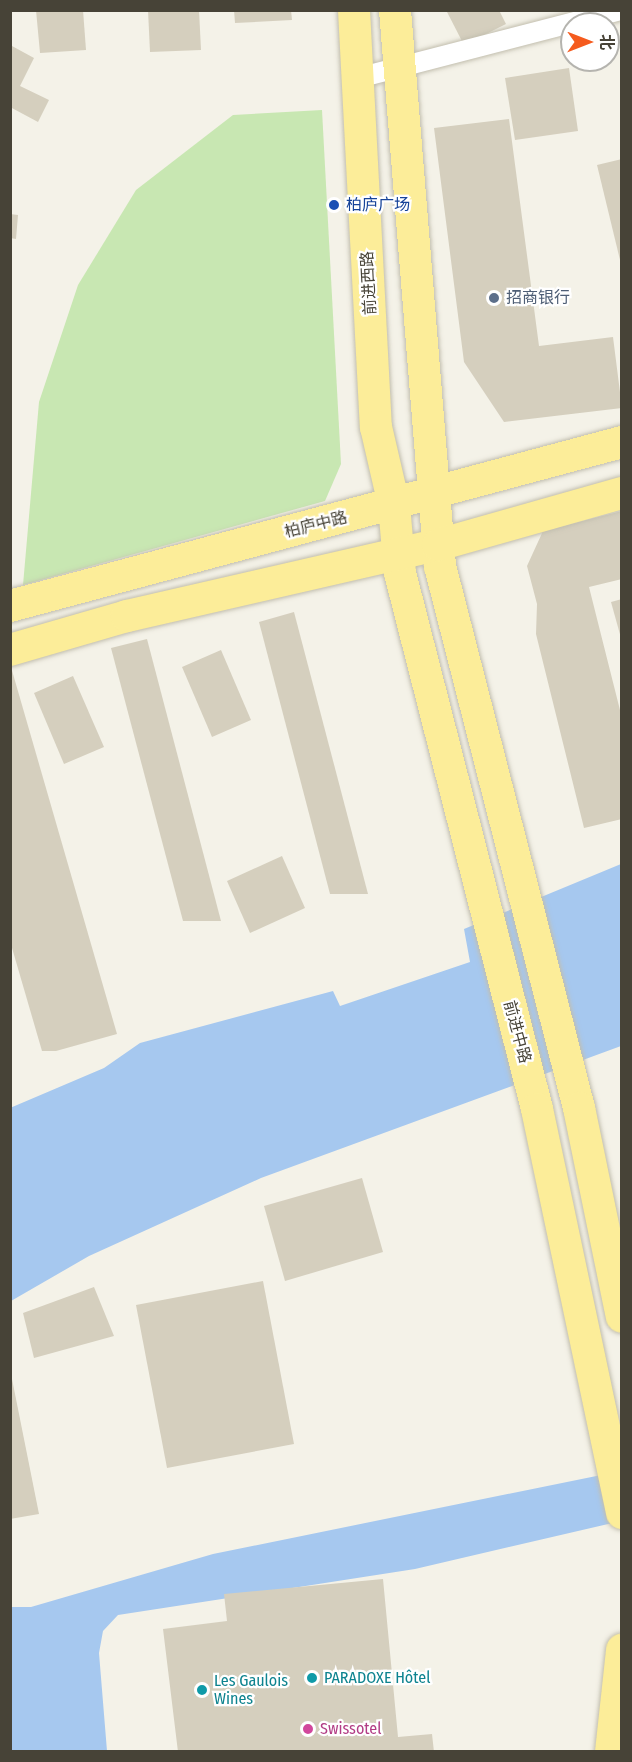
<!DOCTYPE html>
<meta charset="utf-8">
<style>
body{margin:0}
#map{position:relative;width:632px;height:1762px;overflow:hidden;background:#f4f2e8;font-family:"Fira Sans Condensed","Noto Sans SC",sans-serif}
div>[style]{position:absolute}
.green>*{inset:0;background:#c8e7b2}
.water>*{inset:0;background:#a6c8ef}
.building>*{inset:0;background:#d5cfbe}
.roads{filter:drop-shadow(0 0 2px #c2beae) drop-shadow(0 0 2px #c2beae)}
.street>*{height:20px;margin:-10px;padding:0 10px;transform-origin:10px;border-radius:10px;background:#fff}
.primary>*{height:32px;margin:-16px;padding:0 16px;transform-origin:16px;border-radius:16px;background:#fced99}
.dots>*{width:16px;height:16px;translate:-50% -50%;box-sizing:border-box;border:3px solid #fff;border-radius:50%}
span{translate:-50% -50%;white-space:nowrap;text-align:center;line-height:1.15;-webkit-text-stroke:4.5px #fff;paint-order:stroke}
.transit-label{font-size:16px;color:#164399}
.left{translate:0 -50%;text-align:left}
.street-label{font-size:16px;color:#474337}
.service-label{font-size:16px;color:#4e5e75}
.culture-label{font-size:16px;color:#0d838f}
.hotel-label{font-size:16px;color:#b23c85}
.frame{position:absolute;inset:0;border:12px solid #474337;pointer-events:none}
.north{position:absolute;left:560px;top:12px;width:60px;height:60px;box-sizing:border-box;background:#fff;border:2px solid #b5b4af;border-radius:50%;rotate:90deg;font-size:16px;font-weight:700;line-height:24px;text-align:center;color:#474337}
.north::after{content:'';display:block;margin:auto;width:21px;height:27px;background:#f55b1e;clip-path:polygon(50% 0,100% 100%,50% 72%,0 100%)}
</style>
<div id="map">
<div class="green">
<div style="clip-path:polygon(322px 110px,341px 464px,325px 501px,23px 585px,39px 402px,78px 285px,136px 190px,233px 115px)"></div>
</div>
<div class="water">
<div style="clip-path:polygon(621px 864px,621px 1046px,261px 1178px,89px 1256px,11px 1301px,10px 1108px,104px 1068px,140px 1043px,333px 991px,340px 1006px,470px 962px,464px 929px)"></div>
<div style="clip-path:polygon(621px 1471px,621px 1521px,415px 1569px,118px 1615px,103px 1631px,99px 1653px,107px 1751px,11px 1751px,10px 1607px,31px 1607px,213px 1554px)"></div>
</div>
<div class="building">
<div style="clip-path:polygon(36px 10px,83px 10px,86px 50px,40px 53px)"></div>
<div style="clip-path:polygon(148px 10px,199px 10px,201px 50px,150px 52px)"></div>
<div style="clip-path:polygon(234px 10px,291px 10px,292px 20px,235px 23px)"></div>
<div style="clip-path:polygon(446px 10px,499px 10px,506px 24px,464px 45px)"></div>
<div style="clip-path:polygon(12px 46px,34px 58px,20px 86px,49px 100px,38px 122px,10px 107px)"></div>
<div style="clip-path:polygon(569px 68px,578px 131px,515px 140px,505px 78px)"></div>
<div style="clip-path:polygon(509px 119px,539px 346px,613px 337px,622px 408px,504px 422px,464px 362px,434px 128px)"></div>
<div style="clip-path:polygon(622px 159px,622px 263px,621px 264px,597px 165px)"></div>
<div style="clip-path:polygon(10px 214px,18px 215px,16px 239px,10px 238px)"></div>
<div style="clip-path:polygon(622px 511px,622px 579px,589px 587px,622px 718px,622px 819px,584px 828px,536px 634px,537px 604px,527px 566px,543px 531px)"></div>
<div style="clip-path:polygon(622px 599px,622px 638px,621px 638px,611px 602px)"></div>
<div style="clip-path:polygon(294px 612px,368px 894px,330px 894px,259px 622px)"></div>
<div style="clip-path:polygon(147px 639px,221px 921px,183px 921px,111px 648px)"></div>
<div style="clip-path:polygon(221px 650px,251px 720px,212px 737px,182px 667px)"></div>
<div style="clip-path:polygon(11px 667px,117px 1034px,56px 1051px,42px 1051px,10px 941px)"></div>
<div style="clip-path:polygon(73px 676px,104px 747px,64px 764px,34px 693px)"></div>
<div style="clip-path:polygon(282px 856px,305px 908px,250px 933px,227px 881px)"></div>
<div style="clip-path:polygon(362px 1178px,383px 1252px,285px 1281px,264px 1206px)"></div>
<div style="clip-path:polygon(263px 1281px,294px 1444px,167px 1468px,136px 1305px)"></div>
<div style="clip-path:polygon(94px 1287px,114px 1336px,34px 1358px,23px 1313px)"></div>
<div style="clip-path:polygon(10px 1369px,39px 1514px,10px 1519px)"></div>
<div style="clip-path:polygon(383px 1579px,398px 1737px,432px 1734px,434px 1752px,178px 1752px,163px 1629px,227px 1621px,224px 1594px)"></div>
</div>
<div class="roads">
<div class="street">
<div style="left:358px;top:78px;width:271px;rotate:-14.5deg"></div>
</div>
<div class="primary">
<div style="left:354px;top:10px;width:418px;rotate:87deg"></div>
<div style="left:376px;top:427px;width:80px;rotate:77deg"></div>
<div style="left:394px;top:505px;width:68px;rotate:85deg"></div>
<div style="left:400px;top:573px;width:553px;rotate:75.66deg"></div>
<div style="left:537px;top:1109px;width:413px;rotate:78.1deg"></div>
<div style="left:395px;top:10px;width:558px;rotate:85.37deg"></div>
<div style="left:440px;top:566px;width:560px;rotate:75.62deg"></div>
<div style="left:579px;top:1108px;width:213px;rotate:78.4deg"></div>
<div style="left:10px;top:606px;width:634px;rotate:-15deg"></div>
<div style="left:10px;top:650px;width:122px;rotate:-16.2deg"></div>
<div style="left:127px;top:616px;width:319px;rotate:-12.9deg"></div>
<div style="left:438px;top:545px;width:191px;rotate:-15.8deg"></div>
<div style="left:611px;top:1752px;width:103px;rotate:-83.8deg"></div>
</div>
</div>
<div class="dots">
<div style="left:334px;top:205px;background:#1a4fb4"></div>
<div style="left:494px;top:298px;background:#5c6f8a"></div>
<div style="left:312px;top:1678px;background:#0f9aa8"></div>
<div style="left:202px;top:1690px;background:#0f9aa8"></div>
<div style="left:308px;top:1729px;background:#d1479c"></div>
</div>
<div class="transit-label">
<span class="left" style="left:346px;top:205px">柏庐广场</span>
</div>
<div class="street-label">
<span style="left:369px;top:283px;rotate:-93deg">前进西路</span>
<span style="left:316px;top:525px;rotate:-14deg">柏庐中路</span>
<span style="left:517px;top:1032px;rotate:75deg">前进中路</span>
</div>
<div class="service-label">
<span class="left" style="left:506px;top:298px">招商银行</span>
</div>
<div class="culture-label">
<span class="left" style="left:324px;top:1678px">PARADOXE Hôtel</span>
<span class="left" style="left:214px;top:1690px">Les Gaulois<br>Wines</span>
</div>
<div class="hotel-label">
<span class="left" style="left:320px;top:1729px">Swissotel</span>
</div>
<div class="frame"></div>
<div class="north">北</div>
</div>
